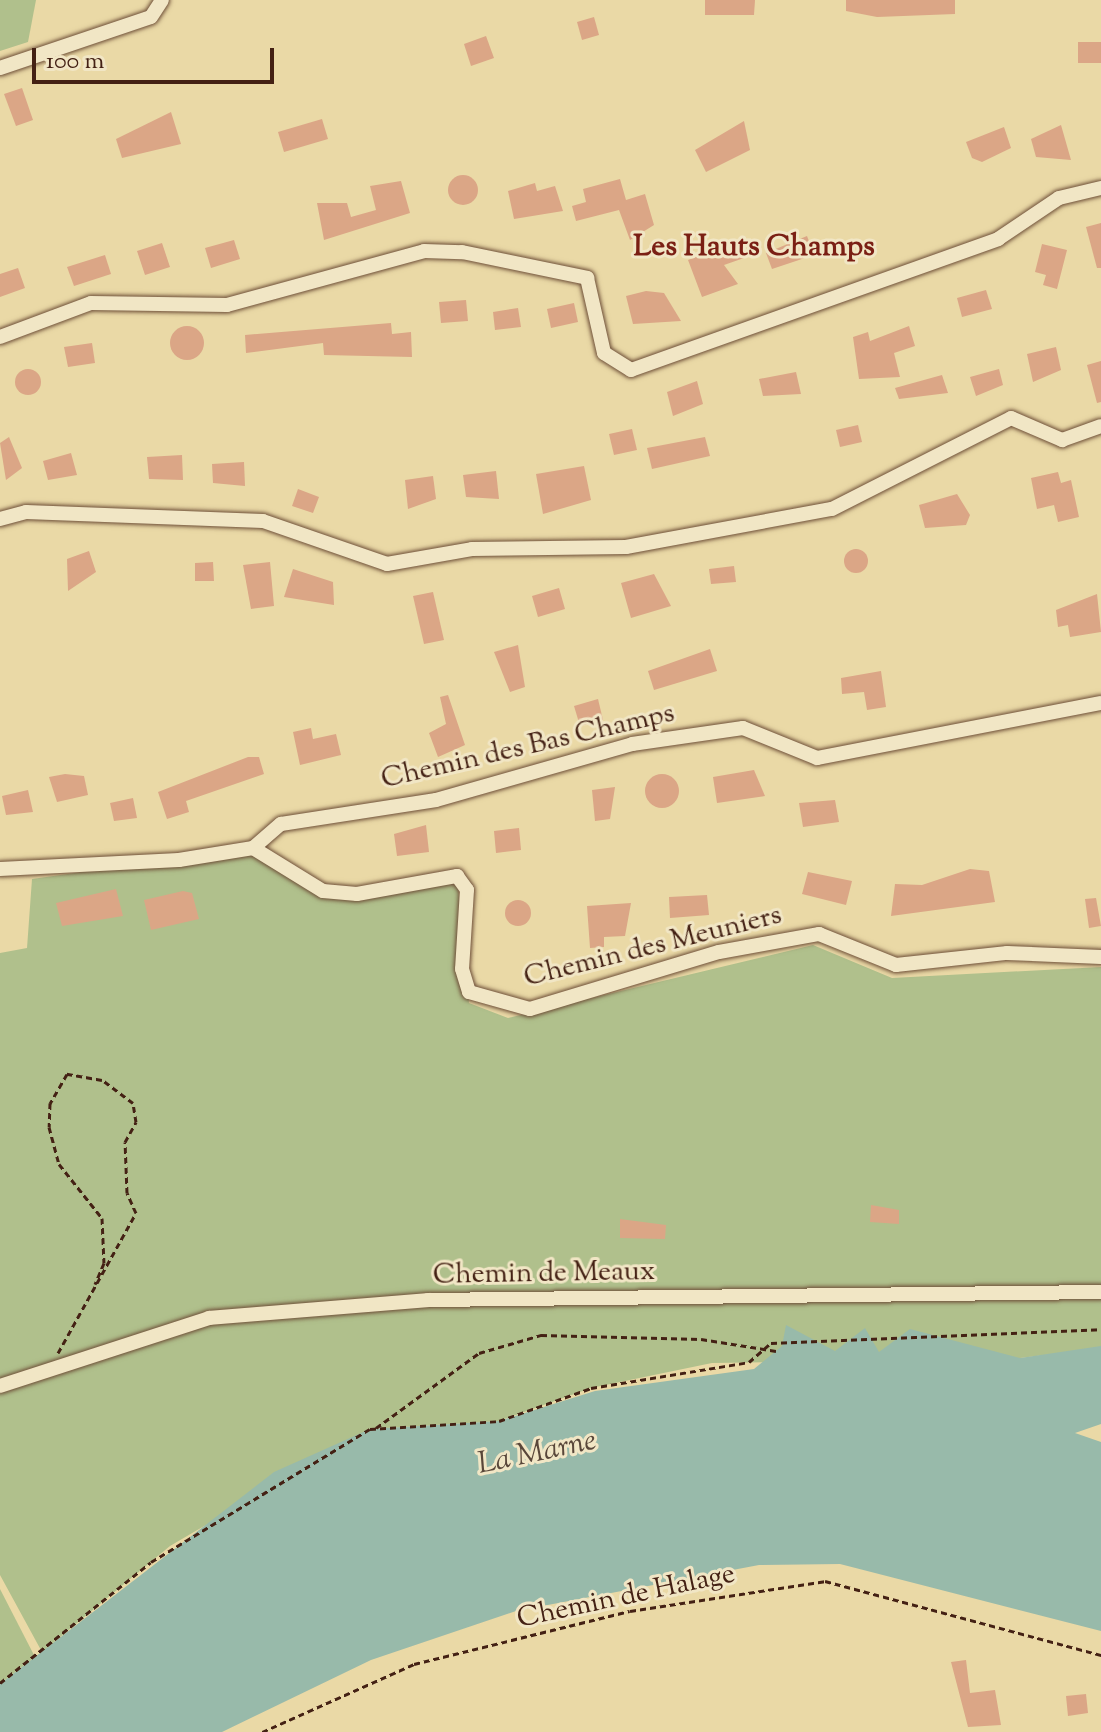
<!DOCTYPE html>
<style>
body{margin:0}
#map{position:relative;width:1101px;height:1732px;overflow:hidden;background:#ead9a6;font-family:"Sorts Mill Goudy",serif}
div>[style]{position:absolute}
.green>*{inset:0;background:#b0c08c}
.water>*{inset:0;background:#98baaa}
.building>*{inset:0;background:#dba686}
.round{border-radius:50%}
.path>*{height:3px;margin-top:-1.5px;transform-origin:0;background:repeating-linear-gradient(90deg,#442114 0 6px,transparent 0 10px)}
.roads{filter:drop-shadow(0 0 2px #6e4f38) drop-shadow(0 0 2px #6e4f38)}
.street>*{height:14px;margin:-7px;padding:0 7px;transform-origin:7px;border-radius:7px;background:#f1e6c5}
span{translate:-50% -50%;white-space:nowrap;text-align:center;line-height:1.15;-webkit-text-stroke:6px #f1e6c5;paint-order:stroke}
.street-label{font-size:28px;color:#442114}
.neighbourhood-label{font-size:30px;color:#7a1f14;font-weight:700}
.water-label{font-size:30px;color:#59473a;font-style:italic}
.scale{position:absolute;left:32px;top:48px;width:242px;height:36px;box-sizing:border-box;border:4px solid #442114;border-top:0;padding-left:10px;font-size:24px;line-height:28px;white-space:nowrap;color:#442114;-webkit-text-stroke:6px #f1e6c5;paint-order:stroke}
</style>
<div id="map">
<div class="green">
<div style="clip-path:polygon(0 0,36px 0,28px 42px,0 51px)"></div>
<div style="clip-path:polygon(253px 848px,323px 891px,457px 876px,469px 1003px,508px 1018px,813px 945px,892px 978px,1101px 967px,1101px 1348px,1020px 1358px,712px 1363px,591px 1388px,499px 1421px,370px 1429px,170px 1546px,42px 1652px,0 1575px,0 953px,27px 948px,32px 879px)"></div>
<div style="clip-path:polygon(0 1589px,35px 1657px,0 1684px)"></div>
</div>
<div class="water">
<div style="clip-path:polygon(786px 1325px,835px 1351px,865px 1328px,879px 1352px,910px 1329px,1020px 1358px,1101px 1346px,1101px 1424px,1075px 1433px,1101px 1442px,1101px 1631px,840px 1564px,759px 1565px,516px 1611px,371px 1660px,222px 1732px,0 1732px,0 1684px,274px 1472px,370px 1429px,499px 1421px,595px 1391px,754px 1369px,782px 1346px)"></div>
</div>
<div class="building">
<div style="clip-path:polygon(705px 0,755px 0,754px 15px,705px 15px)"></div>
<div style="clip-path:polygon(846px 0,955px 0,955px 14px,877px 17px,846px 11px)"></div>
<div style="clip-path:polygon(594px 17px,599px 35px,582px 40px,577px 22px)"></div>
<div style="clip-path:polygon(486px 36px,494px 58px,471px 66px,464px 44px)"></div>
<div style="clip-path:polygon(1078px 42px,1101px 42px,1101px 63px,1078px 63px)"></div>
<div style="clip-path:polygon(22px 88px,33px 120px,16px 126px,4px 94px)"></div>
<div style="clip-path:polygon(171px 112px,181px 144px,122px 158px,116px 139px)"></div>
<div style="clip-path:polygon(322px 119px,328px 139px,284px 152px,278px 132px)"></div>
<div style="clip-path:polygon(744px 121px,750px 150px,706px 172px,695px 150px)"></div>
<div style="clip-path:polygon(1061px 125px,1071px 160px,1036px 157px,1031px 139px)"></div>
<div style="clip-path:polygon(1004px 127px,1011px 148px,982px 162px,972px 158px,966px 142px)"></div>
<div class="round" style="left:448px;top:175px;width:30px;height:30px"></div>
<div style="clip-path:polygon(620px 179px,626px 200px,645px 194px,654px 225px,630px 240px,619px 210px,576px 221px,572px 206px,586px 202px,583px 189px)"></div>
<div style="clip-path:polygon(401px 181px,410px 213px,324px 240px,317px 203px,347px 203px,351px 217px,376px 210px,370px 186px)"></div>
<div style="clip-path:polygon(535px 183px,537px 191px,555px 186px,563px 211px,514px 219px,508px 191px)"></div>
<div style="clip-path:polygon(1101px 223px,1101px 268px,1097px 268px,1086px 227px)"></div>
<div style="clip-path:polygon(807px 236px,814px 255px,772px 269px,766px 253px)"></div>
<div style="clip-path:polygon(234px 240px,240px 259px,211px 268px,205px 248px)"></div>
<div style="clip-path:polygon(738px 241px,744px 258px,724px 265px,738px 284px,702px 297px,688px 260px)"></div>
<div style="clip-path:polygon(162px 243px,170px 267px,145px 275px,137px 251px)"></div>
<div style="clip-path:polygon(1042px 244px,1067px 250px,1057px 289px,1043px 285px,1046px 275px,1035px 272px)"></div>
<div style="clip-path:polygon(105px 255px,111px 274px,74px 286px,67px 267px)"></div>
<div style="clip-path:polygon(18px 268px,25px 288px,0 297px,0 274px)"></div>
<div style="clip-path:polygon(986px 290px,992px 309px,962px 317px,957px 298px)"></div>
<div style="clip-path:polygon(646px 291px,664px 293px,681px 321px,633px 324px,626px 296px)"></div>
<div style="clip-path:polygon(466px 300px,468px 321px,441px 323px,439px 302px)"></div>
<div style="clip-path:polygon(574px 303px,578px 322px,551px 328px,547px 309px)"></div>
<div style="clip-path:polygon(518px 308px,521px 327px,495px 330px,493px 312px)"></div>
<div style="clip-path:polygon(391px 323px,392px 334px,411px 332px,412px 357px,324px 355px,323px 343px,246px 353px,245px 335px)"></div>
<div class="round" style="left:170px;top:326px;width:34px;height:34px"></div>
<div style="clip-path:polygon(909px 326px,915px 346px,894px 353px,900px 377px,859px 379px,853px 337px,868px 332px,870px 341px)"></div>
<div style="clip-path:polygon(92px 343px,95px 363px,68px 367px,64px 347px)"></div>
<div style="clip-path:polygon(1056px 347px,1061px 370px,1033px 382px,1027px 354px)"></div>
<div style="clip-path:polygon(1101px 361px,1101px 402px,1097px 403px,1087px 365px)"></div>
<div class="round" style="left:15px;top:369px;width:26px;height:26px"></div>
<div style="clip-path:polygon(999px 369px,1003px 385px,976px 396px,970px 377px)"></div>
<div style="clip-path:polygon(796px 372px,801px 394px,763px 396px,759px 379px)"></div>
<div style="clip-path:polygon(942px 375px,948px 393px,899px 399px,895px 388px)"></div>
<div style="clip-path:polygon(697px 381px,703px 404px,673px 416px,667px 392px)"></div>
<div style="clip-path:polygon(858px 425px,862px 442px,840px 447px,836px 430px)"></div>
<div style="clip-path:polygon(632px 429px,637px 450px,614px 455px,609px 434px)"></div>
<div style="clip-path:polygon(9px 437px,22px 468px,6px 480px,0 443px)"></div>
<div style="clip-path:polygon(705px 437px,710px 456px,652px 469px,647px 448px)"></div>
<div style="clip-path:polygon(71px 453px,77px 475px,48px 480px,43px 461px)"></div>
<div style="clip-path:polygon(182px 455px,183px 480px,149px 479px,147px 457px)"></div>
<div style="clip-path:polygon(244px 462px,245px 486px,213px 483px,212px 464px)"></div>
<div style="clip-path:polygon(584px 466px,591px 500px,543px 514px,536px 474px)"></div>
<div style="clip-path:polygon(496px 471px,499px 499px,466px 497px,463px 475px)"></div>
<div style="clip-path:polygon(1058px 472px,1061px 483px,1071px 480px,1079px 517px,1058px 522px,1054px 505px,1037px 509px,1031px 478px)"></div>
<div style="clip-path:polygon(433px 476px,436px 499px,408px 509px,405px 480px)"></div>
<div style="clip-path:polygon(298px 489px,319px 497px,313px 513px,292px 506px)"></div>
<div style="clip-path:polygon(957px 494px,970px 515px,966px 525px,925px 528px,919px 505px)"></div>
<div class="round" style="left:844px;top:549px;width:24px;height:24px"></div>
<div style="clip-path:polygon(89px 551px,96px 572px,68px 591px,67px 559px)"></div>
<div style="clip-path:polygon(213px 562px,214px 581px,195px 581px,195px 563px)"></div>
<div style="clip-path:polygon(270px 562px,274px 606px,251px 609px,243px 565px)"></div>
<div style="clip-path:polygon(734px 566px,736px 582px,711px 584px,709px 569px)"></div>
<div style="clip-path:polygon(293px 569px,333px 582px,334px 605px,284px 597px)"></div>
<div style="clip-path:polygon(654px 574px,671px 606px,631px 618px,621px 583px)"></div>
<div style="clip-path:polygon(559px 588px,565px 609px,538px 617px,532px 596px)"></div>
<div style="clip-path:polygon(433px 592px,444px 640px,424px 644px,413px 596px)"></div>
<div style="clip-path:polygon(1097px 594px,1101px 632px,1070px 637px,1068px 625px,1058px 627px,1056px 610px)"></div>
<div style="clip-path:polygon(518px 645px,525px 687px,510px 692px,494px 652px)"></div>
<div style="clip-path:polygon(710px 649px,717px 671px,654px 690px,648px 671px)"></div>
<div style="clip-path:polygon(881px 671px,886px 707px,867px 710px,864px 692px,842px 694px,841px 678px)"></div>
<div style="clip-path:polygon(448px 695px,465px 745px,438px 757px,429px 733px,446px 724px,440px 697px)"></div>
<div style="clip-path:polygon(598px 699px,603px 720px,580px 726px,574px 706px)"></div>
<div style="clip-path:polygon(311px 728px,313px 739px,336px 734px,341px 755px,300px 765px,293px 732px)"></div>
<div style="clip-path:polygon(248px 757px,259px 757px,264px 774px,186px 801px,189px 812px,167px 819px,158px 792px)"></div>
<div style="clip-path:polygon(754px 770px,765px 796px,717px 803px,713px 777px)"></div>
<div style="clip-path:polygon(65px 774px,84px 776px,88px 795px,57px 802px,49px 777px)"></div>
<div class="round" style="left:645px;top:774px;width:34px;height:34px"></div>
<div style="clip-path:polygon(615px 787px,610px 819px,595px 821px,592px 790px)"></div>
<div style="clip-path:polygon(28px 790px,33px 812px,6px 815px,2px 796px)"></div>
<div style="clip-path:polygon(133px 798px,137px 818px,114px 821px,110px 803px)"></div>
<div style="clip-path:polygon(835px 800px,839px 822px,803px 827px,799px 803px)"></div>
<div style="clip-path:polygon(426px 825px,429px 852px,397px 856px,394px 834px)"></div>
<div style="clip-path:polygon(519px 828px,521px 850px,496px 853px,494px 831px)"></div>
<div style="clip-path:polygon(970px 869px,989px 871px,995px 902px,891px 916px,895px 884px,922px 885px)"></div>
<div style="clip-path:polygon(808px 872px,852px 881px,846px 905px,802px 894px)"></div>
<div style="clip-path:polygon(116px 889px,123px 916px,62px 926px,56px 903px)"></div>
<div style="clip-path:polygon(183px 891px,192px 893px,199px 919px,151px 930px,144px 900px)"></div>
<div style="clip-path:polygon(707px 895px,709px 915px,670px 918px,669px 897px)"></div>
<div style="clip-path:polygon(1096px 898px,1101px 926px,1089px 928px,1085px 899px)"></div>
<div class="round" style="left:505px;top:900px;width:26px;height:26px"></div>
<div style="clip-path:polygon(631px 903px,625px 936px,604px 937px,604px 947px,590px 948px,587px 906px)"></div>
<div style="clip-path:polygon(871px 1205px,899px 1210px,899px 1224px,870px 1222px)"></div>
<div style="clip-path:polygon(620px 1219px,666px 1225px,665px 1239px,620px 1238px)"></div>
<div style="clip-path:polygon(966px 1660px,970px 1693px,995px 1690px,1001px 1725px,968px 1727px,951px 1662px)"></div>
<div style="clip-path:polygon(1086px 1694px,1088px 1713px,1068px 1716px,1066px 1696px)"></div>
</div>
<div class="path">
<div style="left:58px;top:1353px;width:160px;rotate:-60.9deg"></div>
<div style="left:136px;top:1213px;width:22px;rotate:-114deg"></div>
<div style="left:127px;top:1193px;width:51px;rotate:-92.2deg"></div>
<div style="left:125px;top:1142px;width:23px;rotate:-61deg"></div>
<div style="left:136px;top:1122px;width:19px;rotate:-99deg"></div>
<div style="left:133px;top:1103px;width:39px;rotate:-143deg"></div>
<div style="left:102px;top:1080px;width:36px;rotate:-170deg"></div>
<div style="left:67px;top:1074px;width:34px;rotate:120deg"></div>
<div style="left:50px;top:1103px;width:24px;rotate:92deg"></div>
<div style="left:49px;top:1127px;width:38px;rotate:75deg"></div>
<div style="left:59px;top:1164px;width:69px;rotate:51.5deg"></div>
<div style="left:102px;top:1218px;width:45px;rotate:87.5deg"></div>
<div style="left:104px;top:1263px;width:23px;rotate:113deg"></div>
<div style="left:376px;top:1428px;width:127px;rotate:-36.1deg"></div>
<div style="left:479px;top:1353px;width:65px;rotate:-16.2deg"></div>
<div style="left:541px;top:1335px;width:160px;rotate:1.4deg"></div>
<div style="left:701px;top:1339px;width:76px;rotate:9.1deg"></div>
<div style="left:0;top:1683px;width:193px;rotate:-38.7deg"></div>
<div style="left:151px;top:1562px;width:256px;rotate:-31.3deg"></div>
<div style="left:370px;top:1429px;width:129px;rotate:-3.5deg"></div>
<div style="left:499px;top:1421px;width:98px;rotate:-19.7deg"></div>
<div style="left:591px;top:1388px;width:160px;rotate:-9.3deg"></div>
<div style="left:749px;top:1362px;width:29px;rotate:-41deg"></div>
<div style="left:771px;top:1343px;width:330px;rotate:-2.4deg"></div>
<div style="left:262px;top:1732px;width:167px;rotate:-24.1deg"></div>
<div style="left:414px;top:1664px;width:222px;rotate:-13.8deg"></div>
<div style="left:630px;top:1611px;width:197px;rotate:-8.7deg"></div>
<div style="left:825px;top:1581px;width:286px;rotate:15deg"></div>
</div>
<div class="roads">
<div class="street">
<div style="left:0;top:68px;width:159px;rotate:-18.7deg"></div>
<div style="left:151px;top:17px;width:20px;rotate:-57deg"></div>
<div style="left:0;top:337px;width:97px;rotate:-20.5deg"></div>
<div style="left:91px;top:303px;width:136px;rotate:0.8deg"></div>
<div style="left:227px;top:305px;width:204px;rotate:-15.3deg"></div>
<div style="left:424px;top:251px;width:38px;rotate:2deg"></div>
<div style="left:462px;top:252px;width:128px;rotate:11.7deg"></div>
<div style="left:587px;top:278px;width:77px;rotate:77.2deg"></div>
<div style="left:604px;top:353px;width:32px;rotate:32deg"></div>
<div style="left:631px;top:370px;width:390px;rotate:-19.6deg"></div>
<div style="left:998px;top:239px;width:73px;rotate:-33.9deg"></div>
<div style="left:1059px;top:198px;width:43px;rotate:-13.4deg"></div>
<div style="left:0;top:519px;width:27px;rotate:-15deg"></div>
<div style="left:26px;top:512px;width:237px;rotate:2.2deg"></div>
<div style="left:263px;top:521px;width:131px;rotate:19.1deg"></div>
<div style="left:387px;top:564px;width:86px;rotate:-10deg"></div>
<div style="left:472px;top:549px;width:154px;rotate:-0.7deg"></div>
<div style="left:626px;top:547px;width:209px;rotate:-10.5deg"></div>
<div style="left:832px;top:509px;width:201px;rotate:-26.9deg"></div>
<div style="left:1011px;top:418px;width:56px;rotate:23.3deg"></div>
<div style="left:1062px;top:440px;width:41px;rotate:-19.7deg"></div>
<div style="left:253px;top:848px;width:37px;rotate:-41deg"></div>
<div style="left:281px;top:824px;width:157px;rotate:-8.8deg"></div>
<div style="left:436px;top:800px;width:204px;rotate:-15.9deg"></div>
<div style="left:632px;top:744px;width:112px;rotate:-8.2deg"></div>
<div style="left:743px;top:728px;width:80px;rotate:22.1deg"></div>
<div style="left:817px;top:758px;width:289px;rotate:-11deg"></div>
<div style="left:0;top:869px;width:179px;rotate:-2.9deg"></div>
<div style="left:179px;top:860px;width:75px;rotate:-9.2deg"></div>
<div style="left:253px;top:848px;width:82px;rotate:31.6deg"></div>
<div style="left:323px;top:891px;width:34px;rotate:5deg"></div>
<div style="left:357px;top:894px;width:102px;rotate:-10.2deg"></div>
<div style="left:457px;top:876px;width:17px;rotate:54deg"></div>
<div style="left:467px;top:890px;width:79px;rotate:93.6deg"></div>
<div style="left:462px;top:969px;width:24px;rotate:73deg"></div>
<div style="left:469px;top:992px;width:63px;rotate:15.6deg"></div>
<div style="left:530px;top:1009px;width:197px;rotate:-16.8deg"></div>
<div style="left:719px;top:952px;width:102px;rotate:-10.2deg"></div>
<div style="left:819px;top:934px;width:83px;rotate:21.9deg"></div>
<div style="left:896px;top:965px;width:112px;rotate:-6.2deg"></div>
<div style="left:1007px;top:953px;width:94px;rotate:2.4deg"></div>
<div style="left:0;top:1386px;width:220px;rotate:-18deg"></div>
<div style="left:209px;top:1318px;width:220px;rotate:-4.7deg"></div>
<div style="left:428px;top:1300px;width:673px;rotate:-0.68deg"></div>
</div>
</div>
<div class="street-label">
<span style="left:528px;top:747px;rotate:-13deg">Chemin des Bas Champs</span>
<span style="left:653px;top:947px;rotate:-14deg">Chemin des Meuniers</span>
<span style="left:544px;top:1274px;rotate:-1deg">Chemin de Meaux</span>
<span style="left:626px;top:1597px;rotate:-12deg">Chemin de Halage</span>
</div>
<div class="neighbourhood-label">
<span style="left:754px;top:248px">Les Hauts Champs</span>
</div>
<div class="water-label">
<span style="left:537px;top:1454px;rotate:-12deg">La Marne</span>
</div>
<div class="scale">100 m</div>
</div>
